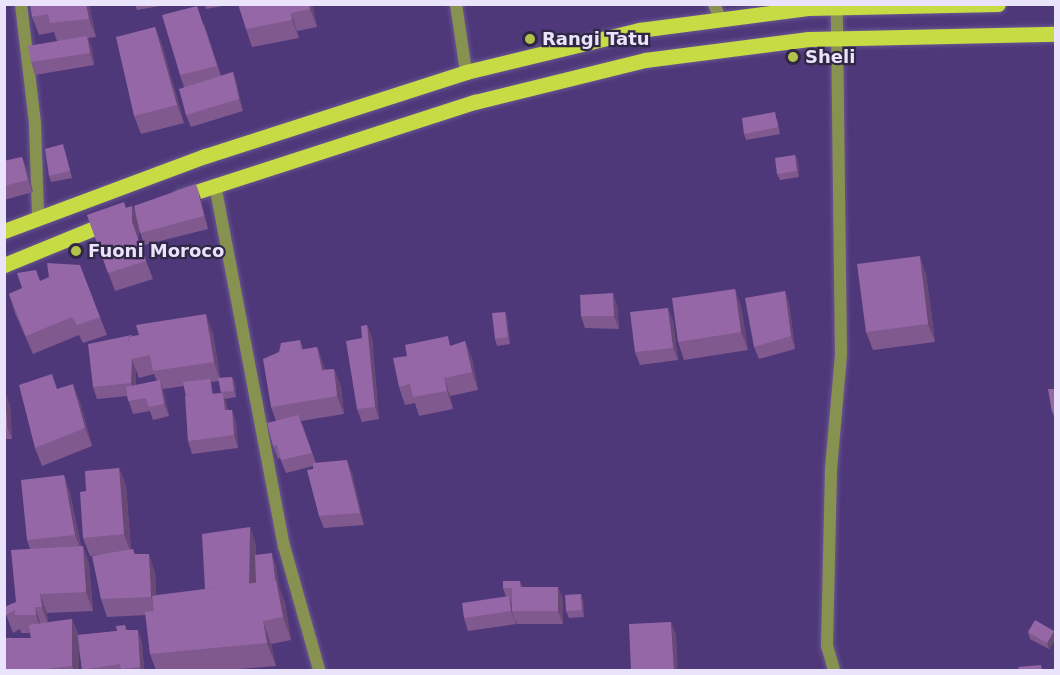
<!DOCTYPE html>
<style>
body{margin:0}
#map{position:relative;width:1060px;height:675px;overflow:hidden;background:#4e387a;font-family:"DejaVu Sans",sans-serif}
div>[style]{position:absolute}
.roads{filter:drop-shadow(0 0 2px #6a5791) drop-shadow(0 0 2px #6a5791)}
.minor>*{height:12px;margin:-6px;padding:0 6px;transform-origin:6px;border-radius:6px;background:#889250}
.primary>*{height:15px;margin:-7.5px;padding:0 7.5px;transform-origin:7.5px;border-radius:7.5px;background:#c7db44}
.wall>*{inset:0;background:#80598f}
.shaded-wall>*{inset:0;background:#684874}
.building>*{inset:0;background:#9567a6}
.dots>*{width:16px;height:16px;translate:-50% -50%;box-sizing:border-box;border:3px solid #302745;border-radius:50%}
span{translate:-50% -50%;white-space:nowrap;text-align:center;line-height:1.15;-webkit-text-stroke:4.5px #302745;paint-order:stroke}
.poi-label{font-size:18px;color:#e9e3fb;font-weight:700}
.left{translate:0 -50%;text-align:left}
.frame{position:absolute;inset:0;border:6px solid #e9e3fb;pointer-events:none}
</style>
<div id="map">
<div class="roads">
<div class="minor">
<div style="left:21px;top:4px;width:121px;rotate:83.3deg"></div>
<div style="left:35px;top:124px;width:90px;rotate:88.1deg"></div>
<div style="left:456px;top:4px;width:69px;rotate:81.6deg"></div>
<div style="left:714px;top:4px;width:15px;rotate:67deg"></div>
<div style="left:215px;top:185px;width:368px;rotate:79.2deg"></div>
<div style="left:284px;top:546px;width:129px;rotate:74.2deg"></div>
<div style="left:834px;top:670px;width:25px;rotate:-106deg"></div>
<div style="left:827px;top:646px;width:177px;rotate:-88.7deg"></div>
<div style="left:831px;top:469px;width:114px;rotate:-85deg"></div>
<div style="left:841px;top:355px;width:349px;rotate:-90.7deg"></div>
</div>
<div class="primary">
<div style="left:180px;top:197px;width:310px;rotate:-17.9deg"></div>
<div style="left:475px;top:102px;width:175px;rotate:-13.9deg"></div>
<div style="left:645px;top:60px;width:165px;rotate:-7.3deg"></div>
<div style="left:809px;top:39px;width:247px;rotate:-1.2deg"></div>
<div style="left:4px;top:231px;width:215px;rotate:-20.5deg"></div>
<div style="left:205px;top:156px;width:274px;rotate:-17.8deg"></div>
<div style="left:466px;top:72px;width:178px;rotate:-13.6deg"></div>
<div style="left:639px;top:30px;width:170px;rotate:-7.4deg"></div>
<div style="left:808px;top:8px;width:190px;rotate:-1.2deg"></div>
<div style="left:4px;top:265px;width:113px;rotate:-22.3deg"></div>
</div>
</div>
<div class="wall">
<div style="clip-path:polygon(89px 4px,96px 37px,88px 38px,92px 48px,94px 65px,35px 75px,31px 62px,57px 41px,54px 32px,39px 35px,32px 17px)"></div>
<div style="clip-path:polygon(135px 4px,171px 4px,137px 10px)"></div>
<div style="clip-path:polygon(205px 4px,221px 4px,222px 6px,206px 9px)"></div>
<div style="clip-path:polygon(312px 4px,317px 27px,297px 31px,299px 38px,252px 47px,246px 29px)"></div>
<div style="clip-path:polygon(204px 24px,221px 76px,233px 72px,237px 85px,243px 111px,191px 127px,186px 115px,184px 87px,180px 75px)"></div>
<div style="clip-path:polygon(155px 27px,162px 45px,184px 123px,141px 134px,134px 116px)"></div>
<div style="clip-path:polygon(777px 119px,780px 134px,746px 140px,744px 134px)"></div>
<div style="clip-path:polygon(65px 151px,72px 178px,51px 182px,49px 176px)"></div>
<div style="clip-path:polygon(795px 155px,798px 161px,799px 177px,780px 180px,777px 174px)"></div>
<div style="clip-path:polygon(22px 157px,27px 169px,33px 192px,4px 200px,4px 161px)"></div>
<div style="clip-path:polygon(200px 196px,208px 229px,144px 245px,139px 228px,138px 240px,153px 279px,115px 291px,87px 215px,126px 208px,132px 206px,136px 215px)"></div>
<div style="clip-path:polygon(926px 274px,935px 342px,873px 350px,866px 332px)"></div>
<div style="clip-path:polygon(40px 281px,100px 317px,107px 335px,83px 343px,79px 335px,33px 354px,15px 313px,9px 294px)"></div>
<div style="clip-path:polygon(735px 289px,741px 307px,748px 350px,684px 360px,678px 342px)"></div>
<div style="clip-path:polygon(785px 291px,789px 303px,795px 349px,759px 359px,754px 347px)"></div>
<div style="clip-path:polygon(617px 305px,619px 329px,585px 328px,581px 316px)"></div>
<div style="clip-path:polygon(505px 312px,507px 318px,510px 344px,497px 346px,495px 339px)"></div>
<div style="clip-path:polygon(673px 320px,678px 360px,640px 365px,635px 352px)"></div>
<div style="clip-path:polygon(367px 325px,372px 338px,379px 419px,362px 422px,357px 409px,362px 338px)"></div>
<div style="clip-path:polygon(evenodd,213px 333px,220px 378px,232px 377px,235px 383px,236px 397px,225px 399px,228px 410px,232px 410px,236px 423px,238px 448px,192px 454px,188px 441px,186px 396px,184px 386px,163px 389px,169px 416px,153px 420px,150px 411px,133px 414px,127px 396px,97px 399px,93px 387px,132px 336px,213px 333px,136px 370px,139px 378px,154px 374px,157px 381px,136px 385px,136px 370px,213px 333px,219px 381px,221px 393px,213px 394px,211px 382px,219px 381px)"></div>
<div style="clip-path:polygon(300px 340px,303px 349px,317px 347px,325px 370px,334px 369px,341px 387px,344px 414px,301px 421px,316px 463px,352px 473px,364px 525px,324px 528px,319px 516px,313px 466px,286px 473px,280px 458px,278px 459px,273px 446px,276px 421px,271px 407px,279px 352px)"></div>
<div style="clip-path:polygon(465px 341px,472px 359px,478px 390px,450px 396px,453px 409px,419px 416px,415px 403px,405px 405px,399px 387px,452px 346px)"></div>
<div style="clip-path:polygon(57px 389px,80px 402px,92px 446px,42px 466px,35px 448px)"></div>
<div style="clip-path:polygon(1056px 389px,1056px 421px,1052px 412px)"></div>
<div style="clip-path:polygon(4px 392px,10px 405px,12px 439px,4px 439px)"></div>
<div style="clip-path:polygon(119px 468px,126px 486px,131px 550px,133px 549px,135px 554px,155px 572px,156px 595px,205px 589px,250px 527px,256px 546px,256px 555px,276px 566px,279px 587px,285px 603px,291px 640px,271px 644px,276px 666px,228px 670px,156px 670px,150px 654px,146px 615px,107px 617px,101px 599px,97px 555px,90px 556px,83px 538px,86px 491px)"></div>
<div style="clip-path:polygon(64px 475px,70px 493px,81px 546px,83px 546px,89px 564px,93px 611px,47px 613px,48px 622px,72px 619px,78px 635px,117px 631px,125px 625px,127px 630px,142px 642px,144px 670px,82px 670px,78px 642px,79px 670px,6px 670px,31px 638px,30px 633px,21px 633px,20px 629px,13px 633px,4px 609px,16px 602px,30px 549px,27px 540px)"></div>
<div style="clip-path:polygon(520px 581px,522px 587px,558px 587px,563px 600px,563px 624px,517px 624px,515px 620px,516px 624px,468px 631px,464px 618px,506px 597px,503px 588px)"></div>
<div style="clip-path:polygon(583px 600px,584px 617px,569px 618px,566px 611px)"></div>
<div style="clip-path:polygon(1054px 631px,1056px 639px,1049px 649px,1030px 639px,1028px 632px)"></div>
</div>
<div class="shaded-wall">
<div style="clip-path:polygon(86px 4px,89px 4px,96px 37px,89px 19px)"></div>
<div style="clip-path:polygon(309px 4px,312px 4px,317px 27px,310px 9px)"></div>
<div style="clip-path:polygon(291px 13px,297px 31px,299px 38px,292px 20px)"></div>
<div style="clip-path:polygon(155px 27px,162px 45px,184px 123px,177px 105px)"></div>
<div style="clip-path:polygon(87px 36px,92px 48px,94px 65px,90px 53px)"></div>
<div style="clip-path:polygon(233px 72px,237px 85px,243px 111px,239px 99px)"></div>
<div style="clip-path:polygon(795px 155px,798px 161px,799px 177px,797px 171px)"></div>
<div style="clip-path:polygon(22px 157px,27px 169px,33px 192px,28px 180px)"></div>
<div style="clip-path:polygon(196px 184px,200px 196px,208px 229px,204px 216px)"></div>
<div style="clip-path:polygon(132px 206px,139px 224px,138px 240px,132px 222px)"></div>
<div style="clip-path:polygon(920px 256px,926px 274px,935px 342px,928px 324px)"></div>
<div style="clip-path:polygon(735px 289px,741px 307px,748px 350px,741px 332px)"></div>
<div style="clip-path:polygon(785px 291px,789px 303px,795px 349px,791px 336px)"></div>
<div style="clip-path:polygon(613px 293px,617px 305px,619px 329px,614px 316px)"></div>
<div style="clip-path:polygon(668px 308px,673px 320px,678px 360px,673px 348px)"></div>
<div style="clip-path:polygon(505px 312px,507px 318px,510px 344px,508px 337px)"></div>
<div style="clip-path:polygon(206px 314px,213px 333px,220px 381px,214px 362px)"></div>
<div style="clip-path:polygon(367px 325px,372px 338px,379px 419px,375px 407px)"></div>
<div style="clip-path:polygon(132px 335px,132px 359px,136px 370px,136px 395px,131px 383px)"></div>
<div style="clip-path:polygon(465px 341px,472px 359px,478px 390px,472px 372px)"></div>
<div style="clip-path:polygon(317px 347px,324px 366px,328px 388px,322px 370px)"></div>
<div style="clip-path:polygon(334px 369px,341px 387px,344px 414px,337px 396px)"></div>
<div style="clip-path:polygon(232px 377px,235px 383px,236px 397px,234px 391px)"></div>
<div style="clip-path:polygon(444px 378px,450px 396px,453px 409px,447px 391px)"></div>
<div style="clip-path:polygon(160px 380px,164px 393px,169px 416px,164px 404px)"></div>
<div style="clip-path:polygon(73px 384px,80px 402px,92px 446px,85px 428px)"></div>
<div style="clip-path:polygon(5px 392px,10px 405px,12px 439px,7px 426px)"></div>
<div style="clip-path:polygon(223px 393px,227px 406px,230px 423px,225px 410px)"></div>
<div style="clip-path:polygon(232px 410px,236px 423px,238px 448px,234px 435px)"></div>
<div style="clip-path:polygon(347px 460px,352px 473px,364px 525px,360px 513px)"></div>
<div style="clip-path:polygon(119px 468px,126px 486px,131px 553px,124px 534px)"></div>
<div style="clip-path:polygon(64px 475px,70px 493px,82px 553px,75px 535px)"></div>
<div style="clip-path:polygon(250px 527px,256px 546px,256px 605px,249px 587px)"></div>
<div style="clip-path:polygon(83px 546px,89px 564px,93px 611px,86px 592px)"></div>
<div style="clip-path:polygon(272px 553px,276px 566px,279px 587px,285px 603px,291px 640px,283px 617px,276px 587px)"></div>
<div style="clip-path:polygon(149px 554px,155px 572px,157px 615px,151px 597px)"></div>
<div style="clip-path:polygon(558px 587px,563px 600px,563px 624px,558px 611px)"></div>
<div style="clip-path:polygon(40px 594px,47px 613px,48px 625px,42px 607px)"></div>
<div style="clip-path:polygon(581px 594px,583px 600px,584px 617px,582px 610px)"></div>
<div style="clip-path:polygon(509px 596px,513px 609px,512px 611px,516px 624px,511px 611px)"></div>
<div style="clip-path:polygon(35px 607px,41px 625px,42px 633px,36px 615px)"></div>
<div style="clip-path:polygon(72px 619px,78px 637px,79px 670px,74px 670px,72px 666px)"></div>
<div style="clip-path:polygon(263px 621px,271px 644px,276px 666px,267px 643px)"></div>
<div style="clip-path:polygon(671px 622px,676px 634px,678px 670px,674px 670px)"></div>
<div style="clip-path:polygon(138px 630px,142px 642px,144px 670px,141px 670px,140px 667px)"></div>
<div style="clip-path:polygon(1054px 631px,1056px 639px,1049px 649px,1047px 643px)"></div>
</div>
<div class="building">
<div style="clip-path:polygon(30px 4px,86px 4px,89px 19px,50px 23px,48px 14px,32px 17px)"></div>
<div style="clip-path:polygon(238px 4px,309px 4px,310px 9px,291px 13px,292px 20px,246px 29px)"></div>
<div style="clip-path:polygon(197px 6px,217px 66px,180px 75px,162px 15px)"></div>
<div style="clip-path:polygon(155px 27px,177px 105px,134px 116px,116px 37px)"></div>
<div style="clip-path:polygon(87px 36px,90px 53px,31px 62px,28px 46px)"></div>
<div style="clip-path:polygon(233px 72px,239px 99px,186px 115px,179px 89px)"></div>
<div style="clip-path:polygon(775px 112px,778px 127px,744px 134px,742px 118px)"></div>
<div style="clip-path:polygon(63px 144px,70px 171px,49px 176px,45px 149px)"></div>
<div style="clip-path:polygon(795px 155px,797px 171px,777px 174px,775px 158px)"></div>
<div style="clip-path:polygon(22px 157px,28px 180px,4px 186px,4px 161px)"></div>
<div style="clip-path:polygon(196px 184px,204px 216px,140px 233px,134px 206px)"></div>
<div style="clip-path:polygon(124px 202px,126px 208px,132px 206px,132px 222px,146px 261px,108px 273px,87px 215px)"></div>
<div style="clip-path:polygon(920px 256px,928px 324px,866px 332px,857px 264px)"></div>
<div style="clip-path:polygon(47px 263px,80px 265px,100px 317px,77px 325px,72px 317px,26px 336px,9px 294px,22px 288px,17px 273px,36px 270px,40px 281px,49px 277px)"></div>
<div style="clip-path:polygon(735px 289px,741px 332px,678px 342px,672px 298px)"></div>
<div style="clip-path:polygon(785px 291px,791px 336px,754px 347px,745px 298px)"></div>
<div style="clip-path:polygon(613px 293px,614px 316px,581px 316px,580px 295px)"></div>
<div style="clip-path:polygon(668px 308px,673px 348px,635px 352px,630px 312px)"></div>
<div style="clip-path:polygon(505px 312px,508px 337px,495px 339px,492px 313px)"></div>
<div style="clip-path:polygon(206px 314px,214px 362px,153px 371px,150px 355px,132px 359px,128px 337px,139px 335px,136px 325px)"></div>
<div style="clip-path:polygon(367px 325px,375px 407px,357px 409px,346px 341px,362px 338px,361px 326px)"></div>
<div style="clip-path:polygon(132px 335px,132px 336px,128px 337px,132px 356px,131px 383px,93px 387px,88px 344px)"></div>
<div style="clip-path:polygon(448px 336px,450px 346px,465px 341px,472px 372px,444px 378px,447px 391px,413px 397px,410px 384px,399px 387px,393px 358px,407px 356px,405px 345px)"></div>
<div style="clip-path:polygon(300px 340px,301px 350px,317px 347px,322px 370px,334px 369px,337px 396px,271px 407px,263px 359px,279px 352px,281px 343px)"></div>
<div style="clip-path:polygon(52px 374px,57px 389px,73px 384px,85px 428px,35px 448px,19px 385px)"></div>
<div style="clip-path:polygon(232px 377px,234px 391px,221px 392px,218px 378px)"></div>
<div style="clip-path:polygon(210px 379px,212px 394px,186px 396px,183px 382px)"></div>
<div style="clip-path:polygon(160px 380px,164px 404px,149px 407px,146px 398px,128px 401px,126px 387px)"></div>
<div style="clip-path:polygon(1048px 389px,1056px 389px,1056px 411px,1052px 412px)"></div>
<div style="clip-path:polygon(4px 392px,5px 392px,7px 426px,4px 426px)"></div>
<div style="clip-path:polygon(223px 393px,225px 410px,232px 410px,234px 435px,188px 441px,185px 396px)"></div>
<div style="clip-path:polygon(298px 415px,312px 453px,281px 460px,277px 445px,273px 446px,267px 423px)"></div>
<div style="clip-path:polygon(347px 460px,360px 513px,319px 516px,307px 470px,313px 469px,313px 463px)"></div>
<div style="clip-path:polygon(119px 468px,124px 534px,83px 538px,80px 492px,86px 491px,85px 471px)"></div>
<div style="clip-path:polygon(64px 475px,75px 535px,27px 540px,21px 480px)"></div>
<div style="clip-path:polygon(250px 527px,249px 584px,205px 589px,202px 534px)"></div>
<div style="clip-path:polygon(83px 546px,86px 592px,40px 594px,42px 607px,35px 607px,36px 615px,15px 615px,15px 610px,6px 615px,4px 607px,16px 602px,11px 550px)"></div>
<div style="clip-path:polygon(133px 549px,134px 554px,149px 554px,151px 597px,101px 599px,92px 556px)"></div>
<div style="clip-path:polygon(272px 553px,275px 580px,256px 583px,255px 555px)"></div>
<div style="clip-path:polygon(276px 580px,283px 617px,263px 621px,267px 643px,150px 654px,145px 612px,154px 611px,152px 596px)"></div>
<div style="clip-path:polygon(503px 581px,520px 581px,520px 587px,558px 587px,558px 611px,512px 611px,512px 588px,503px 588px)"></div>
<div style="clip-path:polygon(581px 594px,582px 610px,566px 611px,565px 595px)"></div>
<div style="clip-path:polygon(509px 596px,511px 611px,464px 618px,462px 603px)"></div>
<div style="clip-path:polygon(72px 619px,72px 666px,36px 670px,6px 670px,4px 658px,4px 638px,31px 638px,29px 625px)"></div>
<div style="clip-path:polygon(1035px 620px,1054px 631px,1047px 643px,1028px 632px)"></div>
<div style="clip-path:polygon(671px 622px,674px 670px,631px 670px,629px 624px)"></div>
<div style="clip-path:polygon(125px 625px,125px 630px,138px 630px,140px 667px,121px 669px,120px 664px,82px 670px,78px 635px,117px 631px,116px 626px)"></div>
<div style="clip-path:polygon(1041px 665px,1042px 670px,1019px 670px,1018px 667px)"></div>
</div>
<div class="dots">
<div style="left:530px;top:39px;background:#b2c34c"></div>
<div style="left:793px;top:57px;background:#b2c34c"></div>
<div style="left:76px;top:251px;background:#b2c34c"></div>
</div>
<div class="poi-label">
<span class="left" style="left:542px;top:39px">Rangi Tatu</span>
<span class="left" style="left:805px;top:57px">Sheli</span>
<span class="left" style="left:88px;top:251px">Fuoni Moroco</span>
</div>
<div class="frame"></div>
</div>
